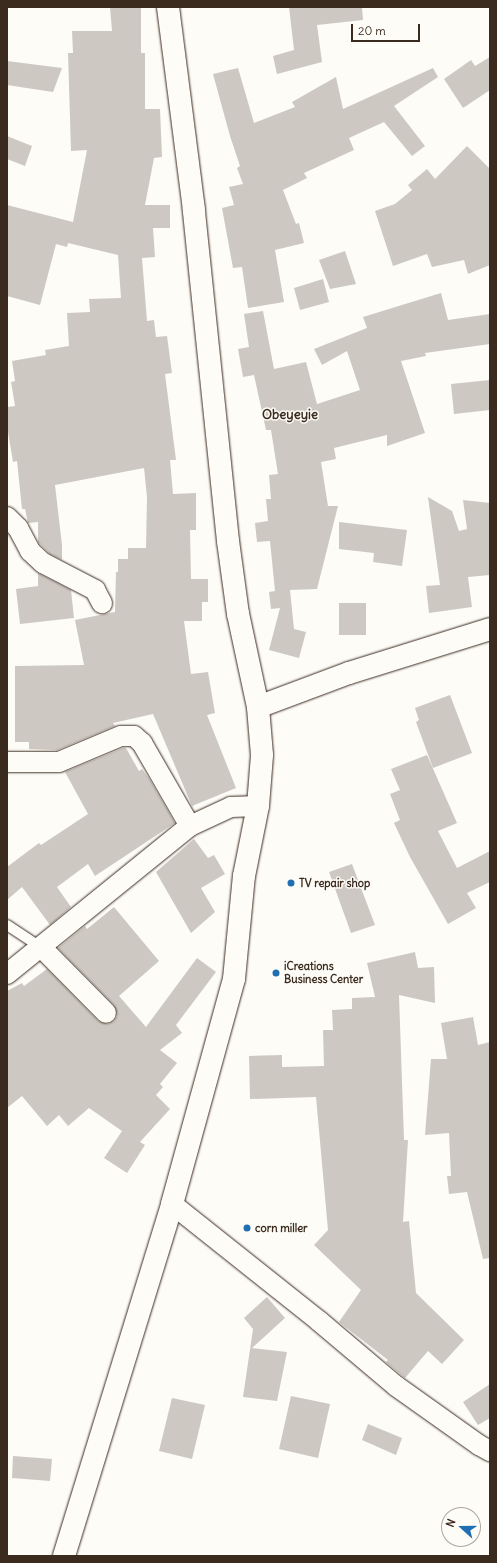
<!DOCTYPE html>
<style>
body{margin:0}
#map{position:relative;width:497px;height:1563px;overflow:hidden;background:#fdfcf7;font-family:Delius,sans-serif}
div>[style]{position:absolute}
.building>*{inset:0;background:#cdc8c2}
.roads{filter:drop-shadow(0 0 1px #3b2a1e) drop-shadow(0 0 1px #3b2a1e)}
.service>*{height:10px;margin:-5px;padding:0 5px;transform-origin:5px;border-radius:5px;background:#fdfcf7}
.minor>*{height:20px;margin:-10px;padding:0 10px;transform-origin:10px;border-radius:10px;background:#fdfcf7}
.tertiary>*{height:22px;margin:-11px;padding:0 11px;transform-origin:11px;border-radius:11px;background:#fdfcf7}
.secondary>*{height:22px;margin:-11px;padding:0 11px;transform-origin:11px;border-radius:11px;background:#fdfcf7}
.dots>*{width:11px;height:11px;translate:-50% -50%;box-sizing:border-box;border:2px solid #fdfcf7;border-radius:50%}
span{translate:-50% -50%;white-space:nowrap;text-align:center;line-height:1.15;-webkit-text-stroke:3px #fdfcf7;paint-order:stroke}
.poi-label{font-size:11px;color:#3b2a1e;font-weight:700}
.left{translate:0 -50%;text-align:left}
.quarter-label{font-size:13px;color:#3b2a1e;font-weight:700}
.frame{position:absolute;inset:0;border:8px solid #3b2a1e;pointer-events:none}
.north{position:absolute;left:441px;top:1507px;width:40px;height:40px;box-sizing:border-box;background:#fdfcf7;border:1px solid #afa8a0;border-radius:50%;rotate:291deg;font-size:11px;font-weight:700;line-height:16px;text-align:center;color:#3b2a1e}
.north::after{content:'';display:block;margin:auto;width:14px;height:18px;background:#1f6fb2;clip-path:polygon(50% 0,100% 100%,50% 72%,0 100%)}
.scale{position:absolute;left:351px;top:24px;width:69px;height:18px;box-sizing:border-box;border:2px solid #3b2a1e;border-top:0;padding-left:5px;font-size:12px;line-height:14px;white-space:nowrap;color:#3b2a1e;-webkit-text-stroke:3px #fdfcf7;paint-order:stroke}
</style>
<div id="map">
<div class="building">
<div style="clip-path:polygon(110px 7px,141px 7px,141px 53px,145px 53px,145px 109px,160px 109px,162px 157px,154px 158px,145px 205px,170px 205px,170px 228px,153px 228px,155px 257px,142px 258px,147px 321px,154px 320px,156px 337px,167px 336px,172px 373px,165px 374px,176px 460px,170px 460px,173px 494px,196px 493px,196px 530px,190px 530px,191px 579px,208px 579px,208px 602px,202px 602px,202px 621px,184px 621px,191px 674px,208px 672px,215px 713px,207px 715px,236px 788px,192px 806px,153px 714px,113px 723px,115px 726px,57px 750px,29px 749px,29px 742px,15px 742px,15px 666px,84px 665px,75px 620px,115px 612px,116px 572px,118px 572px,118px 559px,128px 559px,128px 548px,146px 548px,147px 497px,144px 468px,55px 485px,62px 545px,62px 560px,50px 554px,38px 542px,38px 522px,28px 523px,25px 509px,22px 509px,17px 461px,13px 462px,7px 426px,7px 407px,15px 406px,11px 382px,15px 381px,12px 361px,46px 355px,45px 350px,69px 346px,67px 313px,90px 312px,89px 299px,121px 298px,118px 255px,68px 243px,67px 247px,56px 244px,40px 305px,7px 296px,7px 205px,73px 222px,87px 150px,71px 151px,68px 53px,73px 53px,72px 31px,112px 31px)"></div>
<div style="clip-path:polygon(289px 7px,362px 7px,363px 20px,317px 25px,322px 62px,277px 74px,273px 56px,294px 50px)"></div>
<div style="clip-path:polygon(490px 57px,490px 90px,463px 108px,444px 79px,471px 60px,475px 66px)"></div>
<div style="clip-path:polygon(7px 61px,62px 68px,53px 92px,7px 85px)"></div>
<div style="clip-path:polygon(238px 68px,254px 123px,295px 107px,292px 102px,336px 77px,343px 109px,433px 68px,438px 77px,394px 106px,425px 146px,412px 156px,384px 122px,349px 138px,354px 150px,304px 173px,307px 178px,283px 190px,296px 224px,299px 223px,304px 243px,275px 250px,284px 302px,248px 308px,242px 267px,233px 268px,222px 208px,234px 205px,229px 187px,243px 184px,237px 168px,240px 166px,230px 136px,213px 74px)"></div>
<div style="clip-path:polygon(7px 136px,32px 146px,25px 166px,7px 159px)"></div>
<div style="clip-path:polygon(467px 146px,490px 169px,490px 265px,468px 274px,464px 260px,432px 267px,427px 254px,393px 266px,375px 211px,395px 204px,412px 190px,408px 185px,427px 169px,435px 179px)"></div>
<div style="clip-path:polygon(345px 251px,356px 284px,330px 289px,319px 260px)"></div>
<div style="clip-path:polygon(323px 279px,329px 302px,300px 310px,294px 288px)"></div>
<div style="clip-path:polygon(441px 293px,448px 320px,490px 314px,490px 344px,425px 353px,426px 356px,401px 361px,425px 433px,387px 446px,387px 435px,334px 448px,336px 459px,321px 462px,328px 506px,338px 506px,317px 589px,290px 590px,294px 629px,306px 632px,299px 658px,269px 650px,280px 608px,271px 609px,269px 592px,275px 591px,270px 541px,257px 542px,255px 523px,268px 521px,266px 499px,271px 499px,269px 475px,278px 474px,271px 430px,266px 430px,254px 375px,243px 377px,238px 349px,249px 347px,244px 314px,263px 311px,274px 369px,306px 362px,317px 404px,360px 390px,347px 351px,322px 365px,314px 349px,367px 328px,363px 317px)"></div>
<div style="clip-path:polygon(490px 380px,490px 410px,454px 414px,451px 384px)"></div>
<div style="clip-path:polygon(428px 497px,452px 511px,459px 531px,467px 529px,463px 500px,490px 503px,490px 575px,468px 577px,472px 607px,429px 613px,426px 586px,440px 585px)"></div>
<div style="clip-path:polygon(339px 522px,407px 530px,402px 566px,373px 562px,374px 553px,339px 549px)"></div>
<div style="clip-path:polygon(38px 573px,71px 590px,74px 618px,20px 624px,16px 589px,38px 586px)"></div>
<div style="clip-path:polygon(339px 603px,366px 603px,366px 635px,339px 635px)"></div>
<div style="clip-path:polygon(450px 695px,472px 753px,433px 768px,416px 722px,419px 720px,415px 708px)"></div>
<div style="clip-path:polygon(123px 748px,126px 748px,139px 771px,142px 769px,150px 780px,175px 823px,95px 876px,88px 864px,57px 887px,71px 907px,50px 925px,22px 887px,7px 900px,7px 867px,39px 843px,41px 845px,88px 814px,65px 772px)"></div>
<div style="clip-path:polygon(427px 755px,457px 823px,438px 831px,457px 868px,490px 851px,490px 882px,467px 893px,476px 908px,448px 924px,410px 857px,394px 823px,400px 820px,390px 794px,400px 790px,391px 769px)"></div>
<div style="clip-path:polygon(194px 839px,208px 858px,214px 855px,225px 874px,201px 888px,215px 912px,191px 933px,156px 872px)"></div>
<div style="clip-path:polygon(352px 864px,375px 925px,351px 933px,329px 872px)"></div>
<div style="clip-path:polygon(114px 907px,159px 961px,119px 996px,146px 1027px,197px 958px,216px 972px,176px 1025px,182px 1033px,160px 1050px,177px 1063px,160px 1084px,163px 1087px,156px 1095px,170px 1109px,140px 1142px,145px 1145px,127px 1173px,104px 1158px,122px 1131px,89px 1108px,68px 1126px,59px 1115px,47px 1126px,22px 1096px,7px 1108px,7px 991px,22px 983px,24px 986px,47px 969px,98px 1021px,108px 1024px,114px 1021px,117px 1016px,114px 1005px,58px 948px,85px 926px,87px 929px)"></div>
<div style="clip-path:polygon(415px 952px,418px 968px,434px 967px,435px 1003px,399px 995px,404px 1140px,408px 1140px,403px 1222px,409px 1221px,416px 1293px,464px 1340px,442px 1364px,428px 1351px,405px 1378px,386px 1362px,388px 1360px,339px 1322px,361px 1290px,314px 1245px,328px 1230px,316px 1097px,250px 1099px,249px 1056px,282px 1055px,282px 1067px,324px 1066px,323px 1030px,333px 1030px,332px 1010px,352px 1009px,352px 998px,375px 997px,367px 963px)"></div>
<div style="clip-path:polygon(473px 1017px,478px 1045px,490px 1042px,490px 1258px,483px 1259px,467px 1192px,449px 1194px,447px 1176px,451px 1176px,449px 1133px,425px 1135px,431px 1059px,447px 1059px,441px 1023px)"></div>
<div style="clip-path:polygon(267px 1297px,285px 1318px,252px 1348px,287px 1352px,277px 1401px,243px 1397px,253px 1329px,244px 1318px)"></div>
<div style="clip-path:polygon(490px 1384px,490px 1418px,478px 1425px,463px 1402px)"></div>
<div style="clip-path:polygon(291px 1396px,330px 1404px,318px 1458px,279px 1449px)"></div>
<div style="clip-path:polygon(172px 1398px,205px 1405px,192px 1459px,159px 1451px)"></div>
<div style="clip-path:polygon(368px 1424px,402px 1438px,396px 1455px,362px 1440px)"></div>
<div style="clip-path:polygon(13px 1456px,52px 1459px,50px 1481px,12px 1478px)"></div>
</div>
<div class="roads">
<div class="service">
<div style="left:7px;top:925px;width:42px;rotate:33.3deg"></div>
</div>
<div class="minor">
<div style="left:7px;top:517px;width:16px;rotate:45deg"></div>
<div style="left:18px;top:528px;width:26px;rotate:62deg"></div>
<div style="left:30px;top:551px;width:18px;rotate:43deg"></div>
<div style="left:43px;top:563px;width:59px;rotate:27.4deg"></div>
<div style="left:95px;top:590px;width:15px;rotate:62deg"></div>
<div style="left:7px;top:762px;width:52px"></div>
<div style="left:59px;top:762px;width:67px;rotate:-22.8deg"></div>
<div style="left:121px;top:736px;width:13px"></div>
<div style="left:134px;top:736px;width:11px;rotate:41deg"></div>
<div style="left:142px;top:743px;width:96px;rotate:60deg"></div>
<div style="left:42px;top:948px;width:91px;rotate:45.4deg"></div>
<div style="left:7px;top:974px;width:235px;rotate:-39deg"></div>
<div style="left:190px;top:826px;width:45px;rotate:-24.9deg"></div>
<div style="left:231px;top:807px;width:27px;rotate:-2deg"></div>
<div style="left:172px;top:1204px;width:188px;rotate:38.5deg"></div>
<div style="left:319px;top:1321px;width:101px;rotate:40.2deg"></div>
<div style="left:396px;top:1386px;width:102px;rotate:35.4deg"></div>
<div style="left:479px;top:1445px;width:13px;rotate:29deg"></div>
</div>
<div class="tertiary">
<div style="left:258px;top:707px;width:97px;rotate:-20.5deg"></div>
<div style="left:349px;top:673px;width:148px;rotate:-17.3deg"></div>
</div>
<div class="secondary">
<div style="left:64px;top:1556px;width:368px;rotate:-72.9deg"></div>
<div style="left:172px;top:1204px;width:233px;rotate:-74.6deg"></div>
<div style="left:234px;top:979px;width:103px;rotate:-84.5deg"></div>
<div style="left:244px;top:876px;width:71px;rotate:-78.7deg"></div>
<div style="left:258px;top:806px;width:51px;rotate:-85.5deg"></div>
<div style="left:262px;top:755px;width:48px;rotate:-94.8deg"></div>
<div style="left:258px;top:707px;width:95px;rotate:-102.1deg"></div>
<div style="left:238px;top:614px;width:74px;rotate:-97.8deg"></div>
<div style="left:228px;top:541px;width:333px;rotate:-95.9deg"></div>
<div style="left:194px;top:210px;width:205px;rotate:-97.3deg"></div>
</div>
</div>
<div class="dots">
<div style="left:291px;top:883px;background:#1f6fb2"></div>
<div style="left:276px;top:973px;background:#1f6fb2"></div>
<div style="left:247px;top:1228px;background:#1f6fb2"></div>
</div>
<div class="poi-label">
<span class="left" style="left:299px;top:883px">TV repair shop</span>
<span class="left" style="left:284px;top:973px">iCreations<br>Business Center</span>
<span class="left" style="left:255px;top:1228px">corn miller</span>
</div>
<div class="quarter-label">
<span style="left:290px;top:415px">Obeyeyie</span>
</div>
<div class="frame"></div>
<div class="north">N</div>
<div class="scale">20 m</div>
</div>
